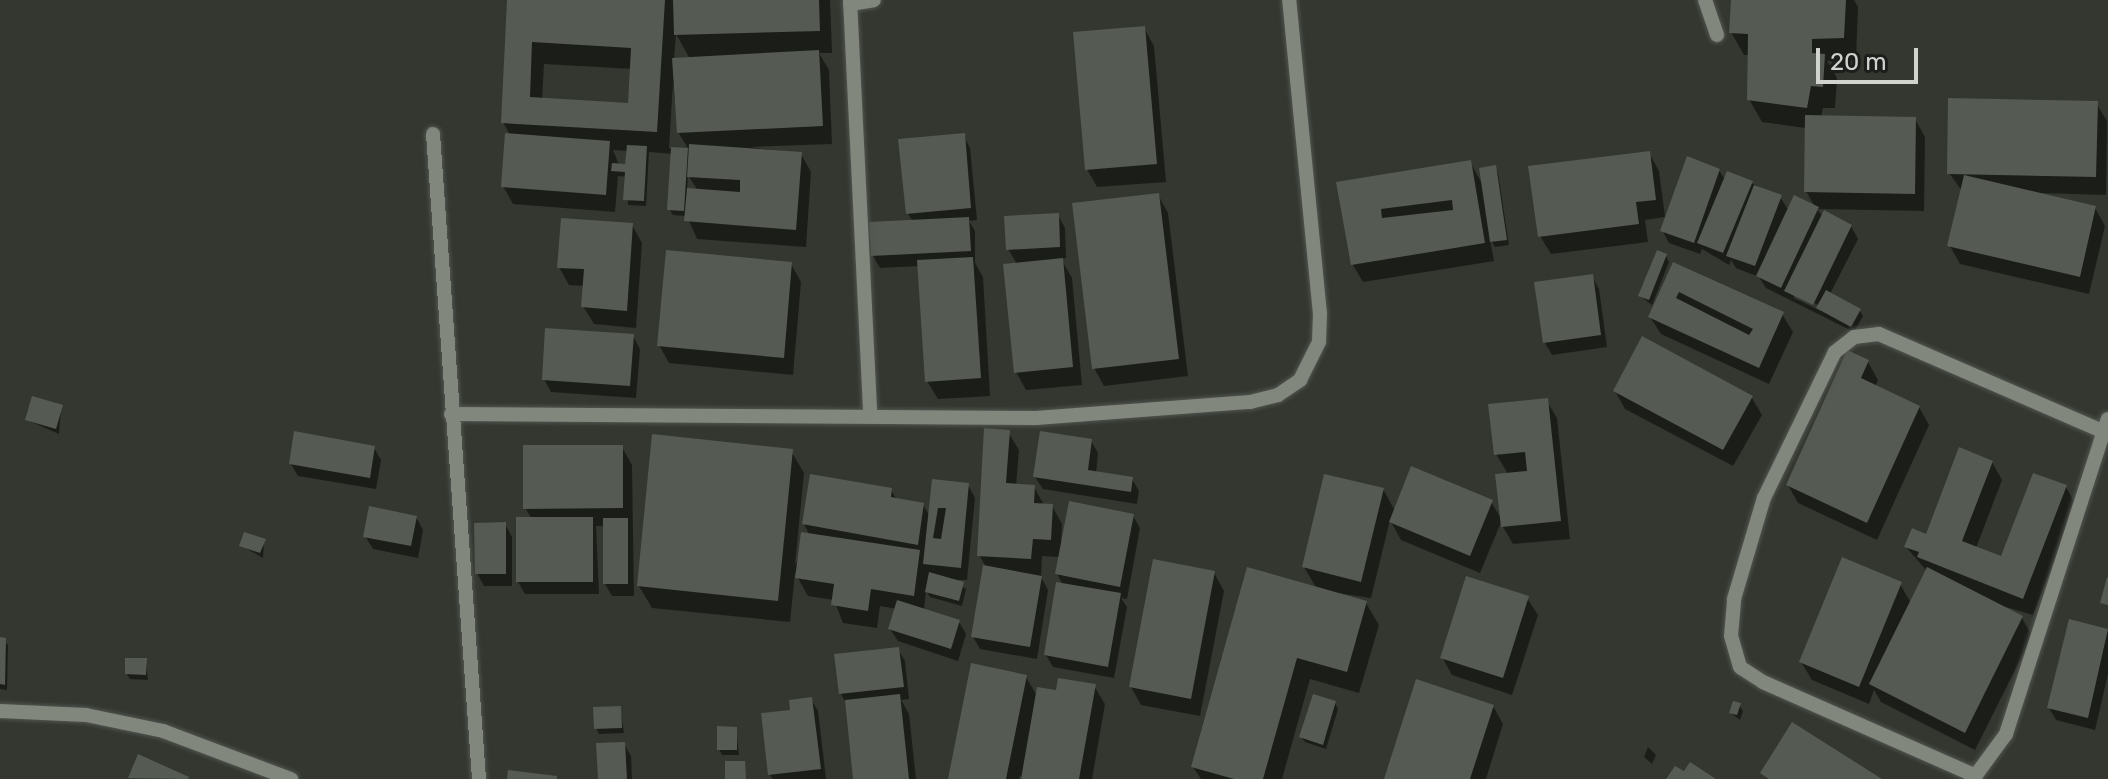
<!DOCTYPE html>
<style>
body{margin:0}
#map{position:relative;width:2108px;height:779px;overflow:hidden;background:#333730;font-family:Rubik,sans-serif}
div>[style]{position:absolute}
.shadow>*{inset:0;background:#0007}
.building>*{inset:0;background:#555a52}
.roads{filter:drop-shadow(0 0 2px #52554f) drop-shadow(0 0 2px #52554f)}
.minor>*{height:14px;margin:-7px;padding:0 7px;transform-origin:7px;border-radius:7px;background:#82877e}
span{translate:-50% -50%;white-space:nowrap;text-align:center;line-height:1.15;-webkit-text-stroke:7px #1c1e1b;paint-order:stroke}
.scale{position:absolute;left:1816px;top:48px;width:102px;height:36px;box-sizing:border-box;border:4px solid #d1d3ce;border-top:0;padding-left:10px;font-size:24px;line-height:28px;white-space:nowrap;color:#d1d3ce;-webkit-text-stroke:6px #1c1e1b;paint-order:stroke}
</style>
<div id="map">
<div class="shadow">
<div style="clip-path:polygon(evenodd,509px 0,830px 0,832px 53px,819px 53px,829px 70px,832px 144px,750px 147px,801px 154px,811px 172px,806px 247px,697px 239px,687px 216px,673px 215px,669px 209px,673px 154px,649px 152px,646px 206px,628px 205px,627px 177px,618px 176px,615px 212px,513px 204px,503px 186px,510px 135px,503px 122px,509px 0,676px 34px,690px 59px,674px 59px,676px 34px,509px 0,544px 64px,632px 69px,630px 105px,542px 100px,544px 64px,509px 0,673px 83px,678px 132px,689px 150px,669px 148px,673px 83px,509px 0,613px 150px,628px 151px,627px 166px,619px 165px,613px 150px,509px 0,688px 175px,698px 191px,687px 190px,688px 175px)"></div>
<div style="clip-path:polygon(evenodd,1733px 0,1854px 0,1858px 7px,1856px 60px,1827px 61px,1837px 78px,1835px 108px,1823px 108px,1821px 117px,1915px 119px,1925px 137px,1924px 211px,1817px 209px,1823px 217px,1851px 226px,1858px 239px,1830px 294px,1860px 311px,1863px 316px,1854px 332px,1766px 288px,1759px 277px,1736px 268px,1731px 260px,1729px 265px,1702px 249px,1700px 254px,1669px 243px,1662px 230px,1719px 170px,1725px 180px,1751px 183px,1780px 197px,1789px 211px,1815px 207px,1806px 191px,1806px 128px,1762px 122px,1749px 99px,1750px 55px,1744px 55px,1731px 32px,1733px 0,1794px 294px,1823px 307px,1821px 311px,1794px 298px,1794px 294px)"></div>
<div style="clip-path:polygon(1144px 28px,1154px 46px,1166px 182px,1097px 187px,1087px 169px)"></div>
<div style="clip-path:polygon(2096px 103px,2107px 121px,2106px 195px,2040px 193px,2095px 208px,2105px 226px,2089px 294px,1960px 264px,1950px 246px,1962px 191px,1949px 173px)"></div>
<div style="clip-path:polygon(963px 135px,970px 148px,977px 220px,969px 221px,975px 231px,975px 263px,983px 277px,990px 396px,938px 399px,927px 381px,920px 266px,880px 268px,873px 256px,913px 222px,908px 214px)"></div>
<div style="clip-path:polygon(1649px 153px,1659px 171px,1665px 217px,1645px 220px,1648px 242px,1551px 254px,1540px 236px)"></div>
<div style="clip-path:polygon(1470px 162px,1484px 187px,1495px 167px,1498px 173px,1509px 245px,1495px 247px,1490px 239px,1494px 261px,1363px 282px,1353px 265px,1339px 184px)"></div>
<div style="clip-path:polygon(1158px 195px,1168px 213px,1188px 376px,1104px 386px,1094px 368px)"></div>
<div style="clip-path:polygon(1058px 215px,1065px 228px,1066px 258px,1061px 259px,1072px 278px,1082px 385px,1026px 390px,1016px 372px,1017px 264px,1008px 249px)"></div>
<div style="clip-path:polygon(632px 225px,642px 243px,636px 328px,594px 324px,583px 306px,585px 286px,569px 285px,559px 267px)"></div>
<div style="clip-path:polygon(1666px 256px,1669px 262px,1652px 305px,1640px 296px)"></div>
<div style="clip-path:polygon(791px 264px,801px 282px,793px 375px,669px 363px,659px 345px)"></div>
<div style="clip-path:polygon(1674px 265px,1782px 314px,1793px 332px,1769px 384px,1661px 334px,1650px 317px)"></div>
<div style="clip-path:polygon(1592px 276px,1599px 289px,1607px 347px,1552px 355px,1545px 343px)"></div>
<div style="clip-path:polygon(633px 336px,640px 349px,636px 398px,551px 392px,544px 379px)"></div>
<div style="clip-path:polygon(1868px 362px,1878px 380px,1875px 387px,1919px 407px,1929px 425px,1877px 540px,1798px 503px,1788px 485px)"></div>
<div style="clip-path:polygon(1615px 391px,1752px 398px,1762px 415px,1733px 466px,1625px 409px)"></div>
<div style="clip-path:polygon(1546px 400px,1557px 418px,1570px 539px,1513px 544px,1503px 527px,1508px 474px,1496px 454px)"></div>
<div style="clip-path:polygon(61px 407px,59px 434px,27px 420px)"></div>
<div style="clip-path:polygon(1008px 432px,1019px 450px,1016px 486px,1034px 487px,1044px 505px,1052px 506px,1062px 524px,1061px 541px,1133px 516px,1140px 528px,1127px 599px,1121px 598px,1127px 607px,1114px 678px,1053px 667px,1046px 655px,1063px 585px,1057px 574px,1060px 557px,1042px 556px,1041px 577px,1048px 590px,1037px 659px,980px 649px,973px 637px,985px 565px,979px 555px)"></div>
<div style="clip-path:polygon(1091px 441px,1098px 453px,1096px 473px,1132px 479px,1139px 491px,1137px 504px,1043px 489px,1035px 477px)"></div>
<div style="clip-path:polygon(622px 447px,632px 465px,634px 596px,612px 596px,605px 584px,605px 526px,596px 526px,599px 594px,525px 594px,518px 582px,532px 519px,525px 508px)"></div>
<div style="clip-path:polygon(374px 448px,381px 460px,376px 489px,298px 476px,291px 464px)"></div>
<div style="clip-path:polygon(791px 451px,804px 473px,795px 565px,810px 536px,804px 524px,891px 490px,897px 500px,923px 505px,930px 516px,933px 482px,968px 485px,975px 498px,967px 580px,953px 580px,966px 589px,962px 606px,930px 597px,926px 591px,924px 610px,959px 622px,966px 634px,958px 661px,898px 641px,890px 629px,897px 609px,880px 606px,877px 628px,843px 623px,834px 600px,808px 596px,795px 573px,790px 622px,652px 608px,639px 586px)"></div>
<div style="clip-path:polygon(1992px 462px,2002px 480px,1976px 548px,2002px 559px,2066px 487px,2076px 505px,2033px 615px,1993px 603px,2022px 618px,2032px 636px,1975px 750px,1881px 702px,1874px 690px,1869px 704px,1812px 680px,1801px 662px,1900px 584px,1911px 603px,1927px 571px,1906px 547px,1928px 536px)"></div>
<div style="clip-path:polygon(1383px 489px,1395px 511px,1491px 502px,1502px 520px,1480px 573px,1401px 540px,1390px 520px,1371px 598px,1324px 591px,1366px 603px,1379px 625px,1359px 693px,1310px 679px,1282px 779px,1201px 779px,1193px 767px,1317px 589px,1304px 567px)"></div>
<div style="clip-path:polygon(416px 517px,423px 530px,418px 558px,373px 549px,365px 536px)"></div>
<div style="clip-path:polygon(505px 524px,512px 537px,512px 586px,484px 586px,477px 573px)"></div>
<div style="clip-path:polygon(264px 541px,263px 558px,242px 546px)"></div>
<div style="clip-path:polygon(1214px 573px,1224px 591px,1200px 716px,1141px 705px,1131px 687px)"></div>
<div style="clip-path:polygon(1527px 598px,1538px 615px,1512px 695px,1452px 675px,1442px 657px)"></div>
<div style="clip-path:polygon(2070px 622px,2108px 632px,2108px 674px,2095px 730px,2056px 720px,2049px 708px)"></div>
<div style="clip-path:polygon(0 639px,8px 645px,7px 690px,0 689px)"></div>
<div style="clip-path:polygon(898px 649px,905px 661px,909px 699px,901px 700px,909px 714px,916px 779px,855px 779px,847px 705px,841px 694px)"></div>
<div style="clip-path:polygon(146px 660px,148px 680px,130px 679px,127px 674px)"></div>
<div style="clip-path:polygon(1026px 677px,1037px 696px,1094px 686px,1105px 704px,1092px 779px,1022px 779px,1020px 775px,1019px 779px,950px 779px)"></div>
<div style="clip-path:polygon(811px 699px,818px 711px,826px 779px,773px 779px,770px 775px)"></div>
<div style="clip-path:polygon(1335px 703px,1338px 709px,1326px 749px,1305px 742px,1301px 737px)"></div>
<div style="clip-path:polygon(1739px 705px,1743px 711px,1740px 720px,1731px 713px)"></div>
<div style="clip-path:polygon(1493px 706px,1503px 724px,1486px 779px,1386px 779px)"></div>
<div style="clip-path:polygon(620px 708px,624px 733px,599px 734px,596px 728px)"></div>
<div style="clip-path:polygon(736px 729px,739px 755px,722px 755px,719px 749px)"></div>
<div style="clip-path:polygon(624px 744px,631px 756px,632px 779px,600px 779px)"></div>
<div style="clip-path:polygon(1648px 747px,1656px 755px,1652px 764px,1644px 757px)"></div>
</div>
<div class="building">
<div style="clip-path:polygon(evenodd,507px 0,665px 0,657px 132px,501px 123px,507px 0,532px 42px,631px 48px,628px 103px,530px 97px,532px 42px)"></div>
<div style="clip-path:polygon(673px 0,819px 0,820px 31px,674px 35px)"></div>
<div style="clip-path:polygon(1731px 0,1846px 0,1844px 38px,1812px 39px,1812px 53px,1825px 54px,1823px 87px,1811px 86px,1807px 108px,1747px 100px,1748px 34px,1729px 33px)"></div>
<div style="clip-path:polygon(1145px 26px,1157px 164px,1085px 170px,1073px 32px)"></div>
<div style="clip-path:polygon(819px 50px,823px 126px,677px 133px,672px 58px)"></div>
<div style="clip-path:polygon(1948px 98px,2098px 101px,2096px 177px,1947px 174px)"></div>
<div style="clip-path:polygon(1805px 115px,1916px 117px,1915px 194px,1804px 192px)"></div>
<div style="clip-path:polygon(505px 133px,610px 141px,606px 195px,501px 187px)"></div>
<div style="clip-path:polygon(965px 133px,971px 208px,906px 214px,898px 139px)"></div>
<div style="clip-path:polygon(689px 144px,802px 152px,796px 230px,684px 221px,687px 188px,740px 192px,740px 180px,687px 177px)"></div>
<div style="clip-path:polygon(627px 145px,647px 146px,644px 201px,623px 200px,625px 172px,611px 171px,612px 163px,625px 164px)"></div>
<div style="clip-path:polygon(671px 147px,688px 148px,684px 211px,667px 210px)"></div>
<div style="clip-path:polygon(1650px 151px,1656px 200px,1636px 202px,1639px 224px,1538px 237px,1528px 166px)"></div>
<div style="clip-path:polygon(1687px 156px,1720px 169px,1694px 243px,1660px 231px)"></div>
<div style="clip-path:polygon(evenodd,1471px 160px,1485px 243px,1351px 265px,1336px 182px,1471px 160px,1452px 200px,1453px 210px,1382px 218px,1381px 209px,1452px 200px)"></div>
<div style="clip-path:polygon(1496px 165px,1507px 240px,1490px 242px,1479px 168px)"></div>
<div style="clip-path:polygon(1727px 171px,1753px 181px,1723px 253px,1697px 243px)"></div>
<div style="clip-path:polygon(1964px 175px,2096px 206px,2080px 277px,1947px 246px)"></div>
<div style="clip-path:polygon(1754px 185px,1782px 195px,1755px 266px,1726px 256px)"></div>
<div style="clip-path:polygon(1159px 193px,1179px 359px,1092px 369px,1072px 203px)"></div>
<div style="clip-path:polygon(1794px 195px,1819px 207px,1781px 288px,1756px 276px)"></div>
<div style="clip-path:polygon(1824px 210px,1852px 225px,1813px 305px,1784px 291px)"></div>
<div style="clip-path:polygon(1059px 213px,1060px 247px,1006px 250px,1004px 216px)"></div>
<div style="clip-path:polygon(969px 217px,971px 251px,871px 256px,869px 222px)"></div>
<div style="clip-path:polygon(561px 218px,633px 223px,627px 311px,581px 307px,584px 269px,557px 268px)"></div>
<div style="clip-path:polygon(666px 250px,792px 262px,784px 358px,657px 346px)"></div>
<div style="clip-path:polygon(1657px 250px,1667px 254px,1649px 300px,1638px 296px)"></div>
<div style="clip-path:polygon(973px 257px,981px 378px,925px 382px,917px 260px)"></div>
<div style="clip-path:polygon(1063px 258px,1073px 367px,1014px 373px,1003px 264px)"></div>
<div style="clip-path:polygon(evenodd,1673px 262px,1784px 312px,1759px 368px,1648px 317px,1673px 262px,1679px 292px,1753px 329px,1749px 335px,1676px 298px,1679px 292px)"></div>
<div style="clip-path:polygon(1593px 274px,1601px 335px,1543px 343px,1534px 282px)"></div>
<div style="clip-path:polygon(1826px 290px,1861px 309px,1851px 327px,1816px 308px)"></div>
<div style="clip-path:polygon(545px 328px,634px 334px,630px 386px,542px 380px)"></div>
<div style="clip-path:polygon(1642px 336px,1753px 396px,1723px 450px,1613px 391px)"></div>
<div style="clip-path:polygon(1847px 350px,1869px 360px,1861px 378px,1920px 406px,1867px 523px,1786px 485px)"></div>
<div style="clip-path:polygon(32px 396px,63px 405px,56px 429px,25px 420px)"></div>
<div style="clip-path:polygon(1548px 398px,1561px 521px,1501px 527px,1495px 474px,1527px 471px,1525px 452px,1494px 455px,1488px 404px)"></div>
<div style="clip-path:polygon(984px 428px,1010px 430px,1006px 483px,1035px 485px,1034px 503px,1053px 504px,1051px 540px,1033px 539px,1031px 559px,977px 556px)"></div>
<div style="clip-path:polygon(294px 431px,375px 446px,370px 478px,289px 464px)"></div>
<div style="clip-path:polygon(1040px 431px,1092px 439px,1088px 470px,1133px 477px,1131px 492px,1033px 477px)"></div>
<div style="clip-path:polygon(652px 434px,793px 449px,778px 601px,637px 586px)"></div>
<div style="clip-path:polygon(523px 445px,623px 445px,623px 508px,523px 509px)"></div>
<div style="clip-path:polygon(1959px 447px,1993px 461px,1962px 541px,2001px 556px,2033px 473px,2067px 485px,2023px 599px,1917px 557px,1919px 552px,1904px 547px,1912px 528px,1926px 534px)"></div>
<div style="clip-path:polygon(1411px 466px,1493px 500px,1470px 556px,1389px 522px)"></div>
<div style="clip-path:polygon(810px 474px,892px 488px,891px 497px,924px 503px,918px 545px,802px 524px)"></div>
<div style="clip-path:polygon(1324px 474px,1384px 488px,1361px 582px,1302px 567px)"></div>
<div style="clip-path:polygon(evenodd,932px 479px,969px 483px,961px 568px,923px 564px,932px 479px,938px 508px,946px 508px,941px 539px,933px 538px,938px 508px)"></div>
<div style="clip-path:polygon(1069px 501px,1134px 514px,1120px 587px,1055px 574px)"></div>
<div style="clip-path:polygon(369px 506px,417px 516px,411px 546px,363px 537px)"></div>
<div style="clip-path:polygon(516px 517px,593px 517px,593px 582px,516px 582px)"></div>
<div style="clip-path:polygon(603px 518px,628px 518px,628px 584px,603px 584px)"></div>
<div style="clip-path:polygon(506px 522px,506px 574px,475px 574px,474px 523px)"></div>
<div style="clip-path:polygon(244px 532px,266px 539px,260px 553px,239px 546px)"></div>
<div style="clip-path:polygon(801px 532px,920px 550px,914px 596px,871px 589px,868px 611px,831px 605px,834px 584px,795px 578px)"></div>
<div style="clip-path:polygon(1842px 557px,1902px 582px,1859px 687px,1799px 662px)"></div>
<div style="clip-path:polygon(1153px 559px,1215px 571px,1191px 699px,1129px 687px)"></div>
<div style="clip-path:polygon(983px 565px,1042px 576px,1030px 647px,971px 637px)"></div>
<div style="clip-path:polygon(1247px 567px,1367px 601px,1347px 672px,1297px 658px,1263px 779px,1234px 779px,1191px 767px)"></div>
<div style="clip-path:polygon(1927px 567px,2023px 616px,1965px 733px,1869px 684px)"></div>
<div style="clip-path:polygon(929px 572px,964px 582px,959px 601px,925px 592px)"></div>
<div style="clip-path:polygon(1466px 576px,1529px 596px,1503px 678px,1440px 658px)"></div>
<div style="clip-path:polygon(2107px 577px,2108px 578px,2108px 605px,2100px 603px)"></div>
<div style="clip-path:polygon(1056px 582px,1121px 593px,1108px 667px,1044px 655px)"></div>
<div style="clip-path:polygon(897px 600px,960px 620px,951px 649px,888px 629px)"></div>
<div style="clip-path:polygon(2069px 619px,2108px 629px,2088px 718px,2047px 708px)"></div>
<div style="clip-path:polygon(0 637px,6px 638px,5px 685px,0 684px)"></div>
<div style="clip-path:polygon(899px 647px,904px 687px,839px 694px,834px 654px)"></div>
<div style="clip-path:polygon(125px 658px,147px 658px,146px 675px,125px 674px)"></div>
<div style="clip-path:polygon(971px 663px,1027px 675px,1006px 779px,948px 779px)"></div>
<div style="clip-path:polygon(1058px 678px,1096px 684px,1079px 779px,1021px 779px,1037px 687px,1056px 690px)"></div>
<div style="clip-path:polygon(1416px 679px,1494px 705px,1470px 779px,1384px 779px)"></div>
<div style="clip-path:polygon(900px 694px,909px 779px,853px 779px,845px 700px)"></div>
<div style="clip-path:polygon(1313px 694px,1336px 701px,1323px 745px,1299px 737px)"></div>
<div style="clip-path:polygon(812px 697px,821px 769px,768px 775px,761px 713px,790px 710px,789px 700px)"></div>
<div style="clip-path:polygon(1733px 701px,1741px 703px,1737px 715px,1729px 713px)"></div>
<div style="clip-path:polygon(621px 706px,622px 728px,594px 729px,593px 707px)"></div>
<div style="clip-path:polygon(1792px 722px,1882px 779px,1769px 779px,1760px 773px)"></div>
<div style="clip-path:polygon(717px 726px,737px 727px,737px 750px,717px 750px)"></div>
<div style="clip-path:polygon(625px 742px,627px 779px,598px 779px,596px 743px)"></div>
<div style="clip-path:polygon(138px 754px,189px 777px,188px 779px,128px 778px)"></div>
<div style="clip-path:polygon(725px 761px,745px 761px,746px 779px,725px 779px)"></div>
<div style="clip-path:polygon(1690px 762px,1716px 779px,1666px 779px,1675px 766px,1684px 771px)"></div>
<div style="clip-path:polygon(508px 770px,557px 776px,557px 779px,507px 779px)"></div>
</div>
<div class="roads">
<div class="minor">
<div style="left:850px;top:0;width:415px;rotate:87.2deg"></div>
<div style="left:1705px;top:0;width:37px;rotate:71deg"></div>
<div style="left:850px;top:4px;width:24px;rotate:-9deg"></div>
<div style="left:433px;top:134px;width:647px;rotate:85.92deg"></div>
<div style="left:451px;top:414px;width:585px;rotate:0.39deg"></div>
<div style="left:1036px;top:418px;width:215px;rotate:-4.3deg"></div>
<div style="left:1250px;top:402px;width:29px;rotate:-14deg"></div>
<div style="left:1278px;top:395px;width:27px;rotate:-34deg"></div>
<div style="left:1300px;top:380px;width:42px;rotate:-63.4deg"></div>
<div style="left:1319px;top:342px;width:28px;rotate:-88deg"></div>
<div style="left:1320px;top:314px;width:316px;rotate:-95.6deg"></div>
<div style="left:0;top:711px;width:86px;rotate:2.7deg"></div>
<div style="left:86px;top:715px;width:79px;rotate:11.7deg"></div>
<div style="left:163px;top:731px;width:137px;rotate:20.6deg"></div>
<div style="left:1976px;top:776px;width:233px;rotate:-156.2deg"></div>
<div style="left:1763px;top:682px;width:27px;rotate:-147deg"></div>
<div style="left:1740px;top:667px;width:32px;rotate:-106deg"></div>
<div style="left:1731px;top:636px;width:37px;rotate:-85deg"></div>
<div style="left:1734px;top:599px;width:105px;rotate:-73.5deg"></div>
<div style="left:1764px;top:498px;width:162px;rotate:-64.1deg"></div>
<div style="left:1835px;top:352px;width:24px;rotate:-38deg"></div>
<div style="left:1854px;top:337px;width:25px;rotate:-7deg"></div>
<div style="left:1879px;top:334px;width:245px;rotate:23.5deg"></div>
<div style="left:1973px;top:779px;width:56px;rotate:-53.7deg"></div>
<div style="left:2006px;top:734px;width:331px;rotate:-72.1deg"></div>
</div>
</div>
<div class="scale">20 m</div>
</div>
